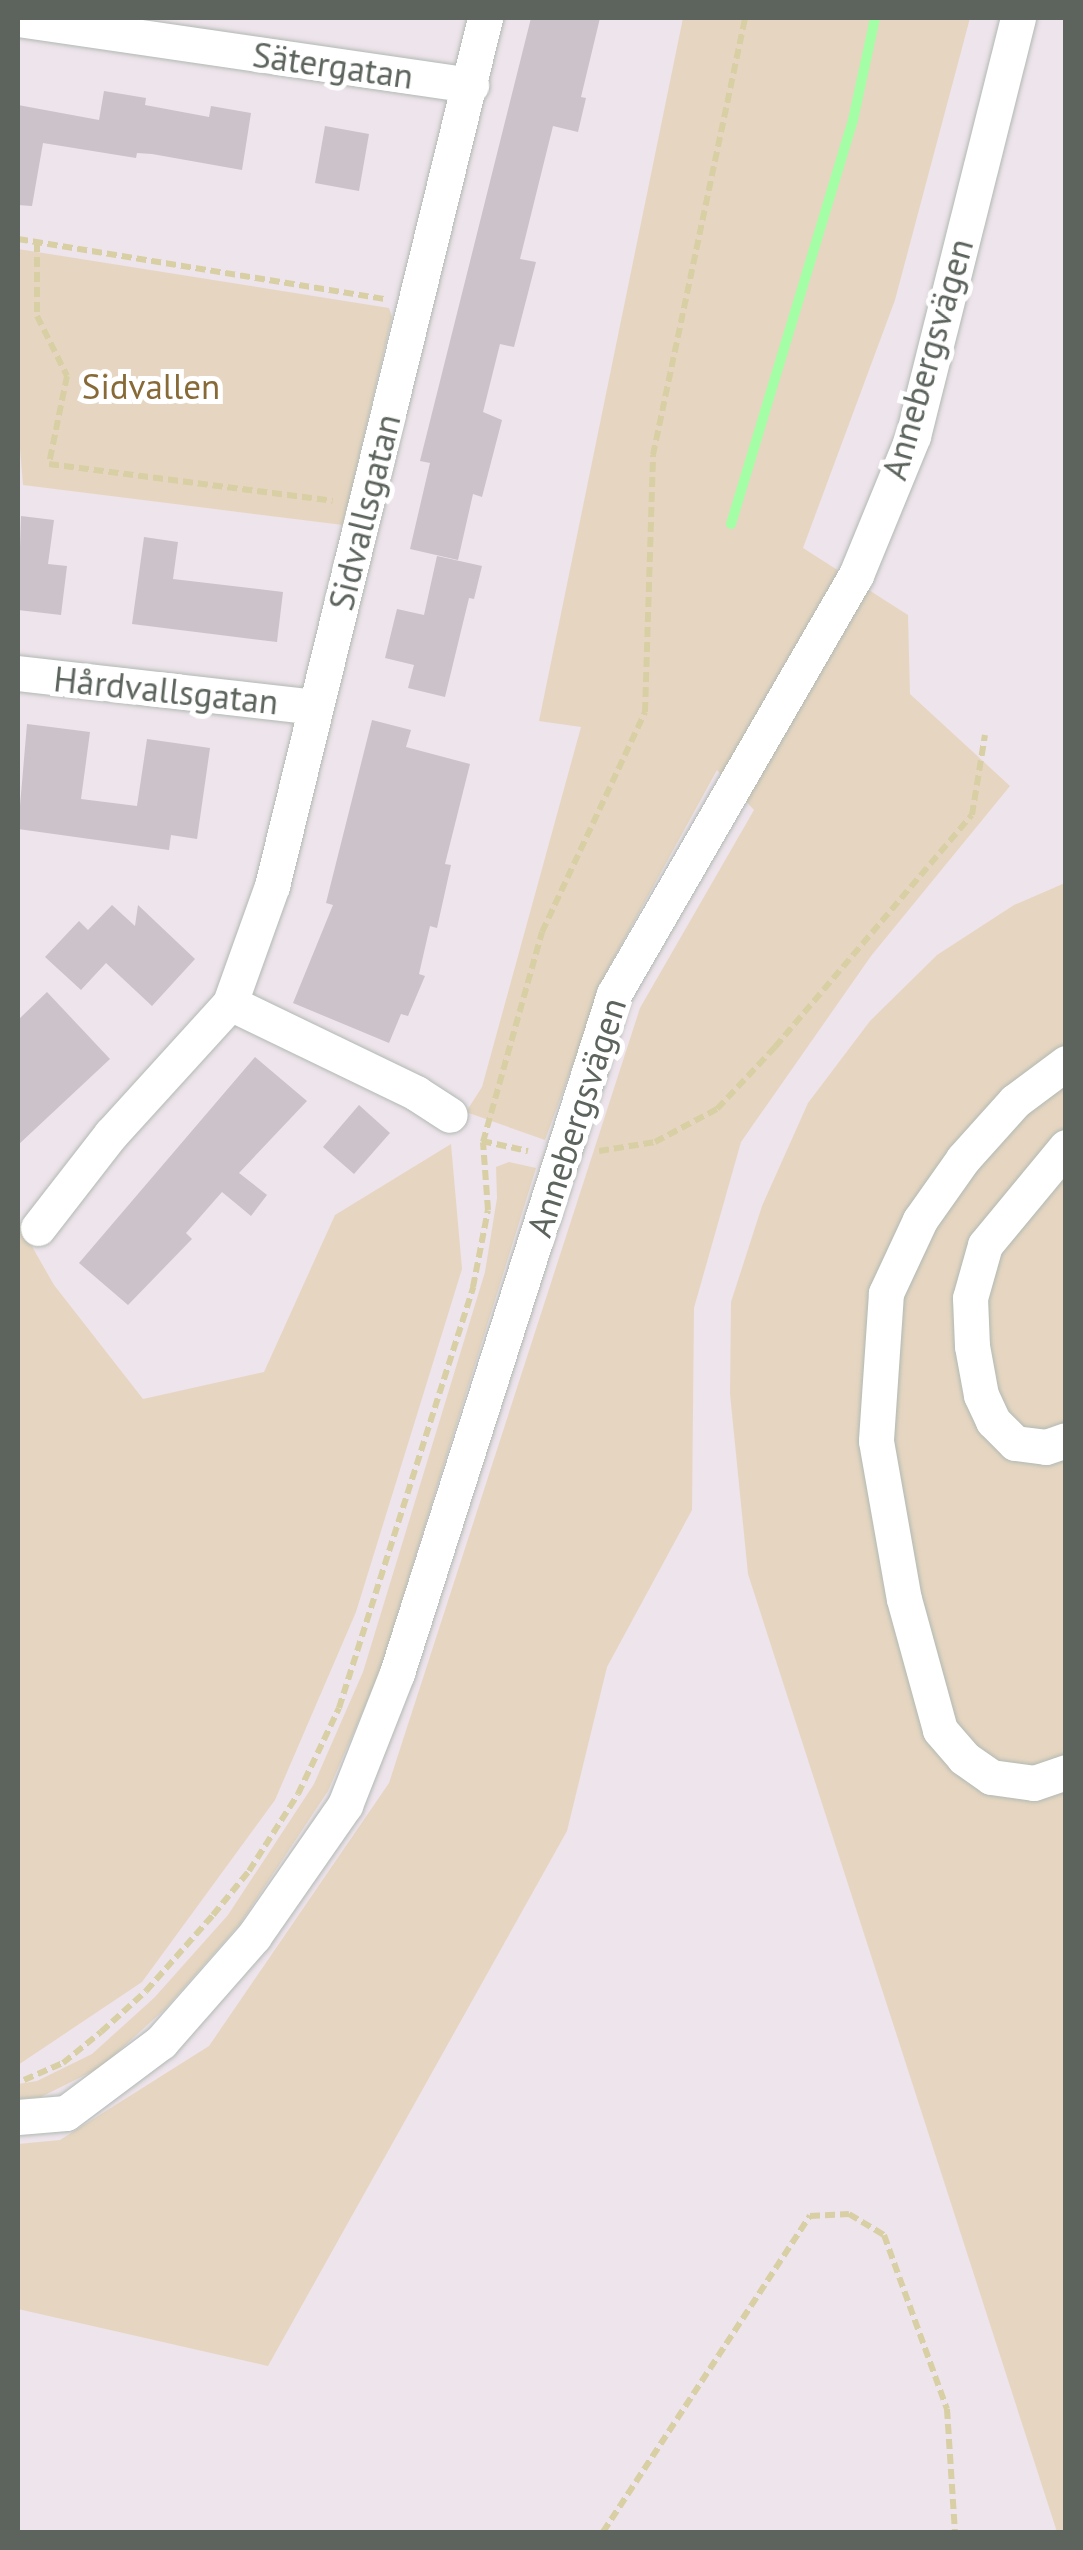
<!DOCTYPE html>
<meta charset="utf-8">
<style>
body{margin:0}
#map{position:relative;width:1083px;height:2550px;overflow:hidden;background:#eee4eb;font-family:"PT Sans",sans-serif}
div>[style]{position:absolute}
.green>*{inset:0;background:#e6d6c1}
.stream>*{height:10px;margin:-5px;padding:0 5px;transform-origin:5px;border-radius:5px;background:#a4fea5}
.building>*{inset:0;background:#ccc2c9}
.path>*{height:6px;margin-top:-3px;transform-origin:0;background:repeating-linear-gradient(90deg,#d8cfa4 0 10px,transparent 0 15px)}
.roads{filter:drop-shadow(0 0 2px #b1b9b3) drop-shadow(0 0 2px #b1b9b3)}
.minor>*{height:35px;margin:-17.5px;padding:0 17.5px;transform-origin:17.5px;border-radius:17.5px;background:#fff}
span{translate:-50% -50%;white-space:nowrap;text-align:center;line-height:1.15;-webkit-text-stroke:10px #fff;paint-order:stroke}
.street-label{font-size:35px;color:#5c645d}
.park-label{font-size:35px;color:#886a37}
.frame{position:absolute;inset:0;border:20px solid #5c645d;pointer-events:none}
</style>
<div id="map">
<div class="green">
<div style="clip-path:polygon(683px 18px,970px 18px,895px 300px,803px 548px,908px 615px,910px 694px,1010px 786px,871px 956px,741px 1142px,694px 1308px,692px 1510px,607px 1667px,567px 1831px,268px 2366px,18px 2309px,18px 2144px,60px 2140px,209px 2046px,389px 1783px,640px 1008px,754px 810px,717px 770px,608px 969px,545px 1140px,466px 1112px,482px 1087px,581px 727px,539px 721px)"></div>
<div style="clip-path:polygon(18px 249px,389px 308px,392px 317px,343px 525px,23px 485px,18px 424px)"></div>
<div style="clip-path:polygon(1065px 883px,1065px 2532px,1057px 2532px,748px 1574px,730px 1394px,731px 1302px,762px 1206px,808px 1103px,870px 1021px,937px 955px,1014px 905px)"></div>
<div style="clip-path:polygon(451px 1144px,462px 1269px,356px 1612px,275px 1800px,142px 1982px,18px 2065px,18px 1222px,54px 1285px,143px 1399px,264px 1372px,335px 1215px)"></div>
<div style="clip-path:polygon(509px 1162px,536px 1168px,378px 1677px,328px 1791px,240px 1924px,165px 2009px,101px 2067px,41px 2097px,18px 2099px,18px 2084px,37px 2081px,92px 2054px,154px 1998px,228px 1915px,314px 1784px,363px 1672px,485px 1272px,497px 1198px,496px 1167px)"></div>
</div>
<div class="stream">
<div style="left:731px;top:524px;width:422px;rotate:-73.2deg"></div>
<div style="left:853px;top:120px;width:104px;rotate:-77.8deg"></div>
</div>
<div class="building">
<div style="clip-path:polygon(531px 18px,600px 18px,581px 97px,586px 98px,578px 132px,553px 126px,520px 259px,536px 262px,514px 347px,500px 344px,483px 412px,502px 420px,482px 497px,473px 494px,458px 560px,410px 549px,430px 463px,420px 461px)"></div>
<div style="clip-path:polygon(104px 91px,146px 98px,145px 105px,209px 117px,211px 106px,251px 113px,242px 170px,152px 154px,137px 153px,136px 158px,43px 143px,32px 206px,18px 205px,18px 105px,99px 120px)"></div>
<div style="clip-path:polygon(325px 126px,369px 134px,359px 191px,315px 183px)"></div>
<div style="clip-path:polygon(21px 516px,54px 520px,48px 564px,67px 566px,61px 615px,18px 610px)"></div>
<div style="clip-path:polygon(144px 537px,178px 542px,173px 579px,283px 592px,277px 642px,132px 624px)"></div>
<div style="clip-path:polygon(437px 556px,482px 566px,474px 599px,469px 598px,445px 697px,408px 688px,414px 665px,385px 658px,397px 609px,424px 615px)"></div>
<div style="clip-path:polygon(372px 720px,411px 730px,406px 747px,470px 764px,445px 864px,451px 865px,437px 928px,430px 926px,419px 974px,425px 976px,408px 1016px,401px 1014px,389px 1043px,293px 1003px,333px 905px,326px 903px)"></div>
<div style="clip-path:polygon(27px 724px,90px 732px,81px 799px,137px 806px,147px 739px,210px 748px,197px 839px,171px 835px,169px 850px,18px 829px)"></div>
<div style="clip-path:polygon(112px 905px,135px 926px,138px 905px,195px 959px,152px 1006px,106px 963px,81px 990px,45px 957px,79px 921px,88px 930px)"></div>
<div style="clip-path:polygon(47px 992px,110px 1059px,18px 1145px,18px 1020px)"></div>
<div style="clip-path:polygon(255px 1057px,307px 1101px,239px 1173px,267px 1195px,251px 1216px,222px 1192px,186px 1233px,192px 1239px,128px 1305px,79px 1263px)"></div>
<div style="clip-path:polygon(359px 1105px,390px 1133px,354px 1174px,323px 1147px)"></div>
</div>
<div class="path">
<div style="left:18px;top:239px;width:372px;rotate:9.3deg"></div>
<div style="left:37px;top:242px;width:74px;rotate:90deg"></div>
<div style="left:37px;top:316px;width:67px;rotate:63.4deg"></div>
<div style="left:67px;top:376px;width:90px;rotate:101.6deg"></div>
<div style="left:49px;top:464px;width:286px;rotate:7.4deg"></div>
<div style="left:482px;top:1141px;width:47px;rotate:12.3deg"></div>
<div style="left:599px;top:1151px;width:57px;rotate:-9.1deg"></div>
<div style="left:655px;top:1142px;width:70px;rotate:-28deg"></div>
<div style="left:717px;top:1109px;width:85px;rotate:-46.9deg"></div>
<div style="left:775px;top:1047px;width:304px;rotate:-49.7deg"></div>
<div style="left:972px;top:815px;width:81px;rotate:-80.8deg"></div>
<div style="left:24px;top:2080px;width:43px;rotate:-23.6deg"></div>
<div style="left:63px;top:2063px;width:49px;rotate:-39.2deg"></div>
<div style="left:101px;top:2032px;width:61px;rotate:-42.3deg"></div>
<div style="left:146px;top:1991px;width:101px;rotate:-48.6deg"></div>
<div style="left:213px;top:1915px;width:57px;rotate:-50.7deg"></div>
<div style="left:249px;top:1871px;width:91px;rotate:-57.5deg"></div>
<div style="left:298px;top:1794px;width:95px;rotate:-64.5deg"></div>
<div style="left:339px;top:1708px;width:442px;rotate:-72.3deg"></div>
<div style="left:473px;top:1287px;width:78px;rotate:-79deg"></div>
<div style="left:488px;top:1210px;width:68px;rotate:-94.2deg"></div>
<div style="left:483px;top:1142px;width:218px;rotate:-74.3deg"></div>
<div style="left:542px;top:932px;width:243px;rotate:-64.9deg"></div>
<div style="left:645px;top:712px;width:257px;rotate:-88.2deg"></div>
<div style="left:653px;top:455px;width:447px;rotate:-78.1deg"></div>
<div style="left:603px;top:2532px;width:378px;rotate:-56.8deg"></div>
<div style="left:810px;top:2216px;width:39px;rotate:-3deg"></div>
<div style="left:849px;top:2214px;width:41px;rotate:31deg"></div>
<div style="left:884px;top:2235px;width:185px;rotate:70.1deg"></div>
<div style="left:947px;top:2409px;width:123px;rotate:86.3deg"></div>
</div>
<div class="roads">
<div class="minor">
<div style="left:18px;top:19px;width:458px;rotate:8.3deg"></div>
<div style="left:18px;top:673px;width:299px;rotate:6.5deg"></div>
<div style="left:230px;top:1003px;width:207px;rotate:25.8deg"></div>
<div style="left:416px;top:1093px;width:40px;rotate:32.9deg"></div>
<div style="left:1066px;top:1063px;width:64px;rotate:143.3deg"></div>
<div style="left:1015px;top:1101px;width:78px;rotate:131.9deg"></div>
<div style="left:963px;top:1159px;width:75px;rotate:125.2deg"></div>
<div style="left:920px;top:1220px;width:81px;rotate:115deg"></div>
<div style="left:886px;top:1293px;width:148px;rotate:93.9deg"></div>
<div style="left:876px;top:1441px;width:160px;rotate:80deg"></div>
<div style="left:904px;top:1599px;width:136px;rotate:74.6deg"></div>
<div style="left:940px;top:1730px;width:37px;rotate:49deg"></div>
<div style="left:964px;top:1758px;width:33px;rotate:35deg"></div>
<div style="left:991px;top:1777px;width:43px;rotate:7.9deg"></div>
<div style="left:1034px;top:1783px;width:34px;rotate:-19deg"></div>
<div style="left:1066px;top:1147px;width:127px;rotate:129.6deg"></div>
<div style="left:985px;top:1245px;width:55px;rotate:105.8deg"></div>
<div style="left:970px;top:1298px;width:48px;rotate:87.6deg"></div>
<div style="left:972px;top:1346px;width:50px;rotate:79.6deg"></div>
<div style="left:981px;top:1395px;width:29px;rotate:65deg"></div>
<div style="left:993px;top:1421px;width:31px;rotate:45deg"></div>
<div style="left:1015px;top:1443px;width:31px;rotate:7deg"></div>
<div style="left:1046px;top:1447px;width:21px;rotate:-19deg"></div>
<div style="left:38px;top:1228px;width:119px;rotate:-52.2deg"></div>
<div style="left:111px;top:1134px;width:177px;rotate:-47.7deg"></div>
<div style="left:230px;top:1003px;width:124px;rotate:-70.3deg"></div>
<div style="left:272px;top:886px;width:894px;rotate:-76.21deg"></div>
<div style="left:18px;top:2117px;width:48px;rotate:-4.8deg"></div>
<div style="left:66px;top:2113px;width:119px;rotate:-36.8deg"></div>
<div style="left:161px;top:2042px;width:141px;rotate:-48.7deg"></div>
<div style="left:254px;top:1936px;width:160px;rotate:-55.2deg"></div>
<div style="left:345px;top:1805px;width:142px;rotate:-68.5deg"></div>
<div style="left:397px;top:1673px;width:713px;rotate:-72.28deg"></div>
<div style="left:614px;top:994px;width:484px;rotate:-60deg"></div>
<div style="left:856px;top:575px;width:150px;rotate:-67.7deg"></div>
<div style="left:913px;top:436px;width:431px;rotate:-75.9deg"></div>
</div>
</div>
<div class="street-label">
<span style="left:333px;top:65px;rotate:8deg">Sätergatan</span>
<span style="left:927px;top:359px;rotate:-74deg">Annebergsvägen</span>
<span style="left:364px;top:512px;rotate:-76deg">Sidvallsgatan</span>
<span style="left:166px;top:690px;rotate:6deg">Hårdvallsgatan</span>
<span style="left:576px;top:1117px;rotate:-72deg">Annebergsvägen</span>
</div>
<div class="park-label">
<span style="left:151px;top:386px">Sidvallen</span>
</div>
<div class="frame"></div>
</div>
